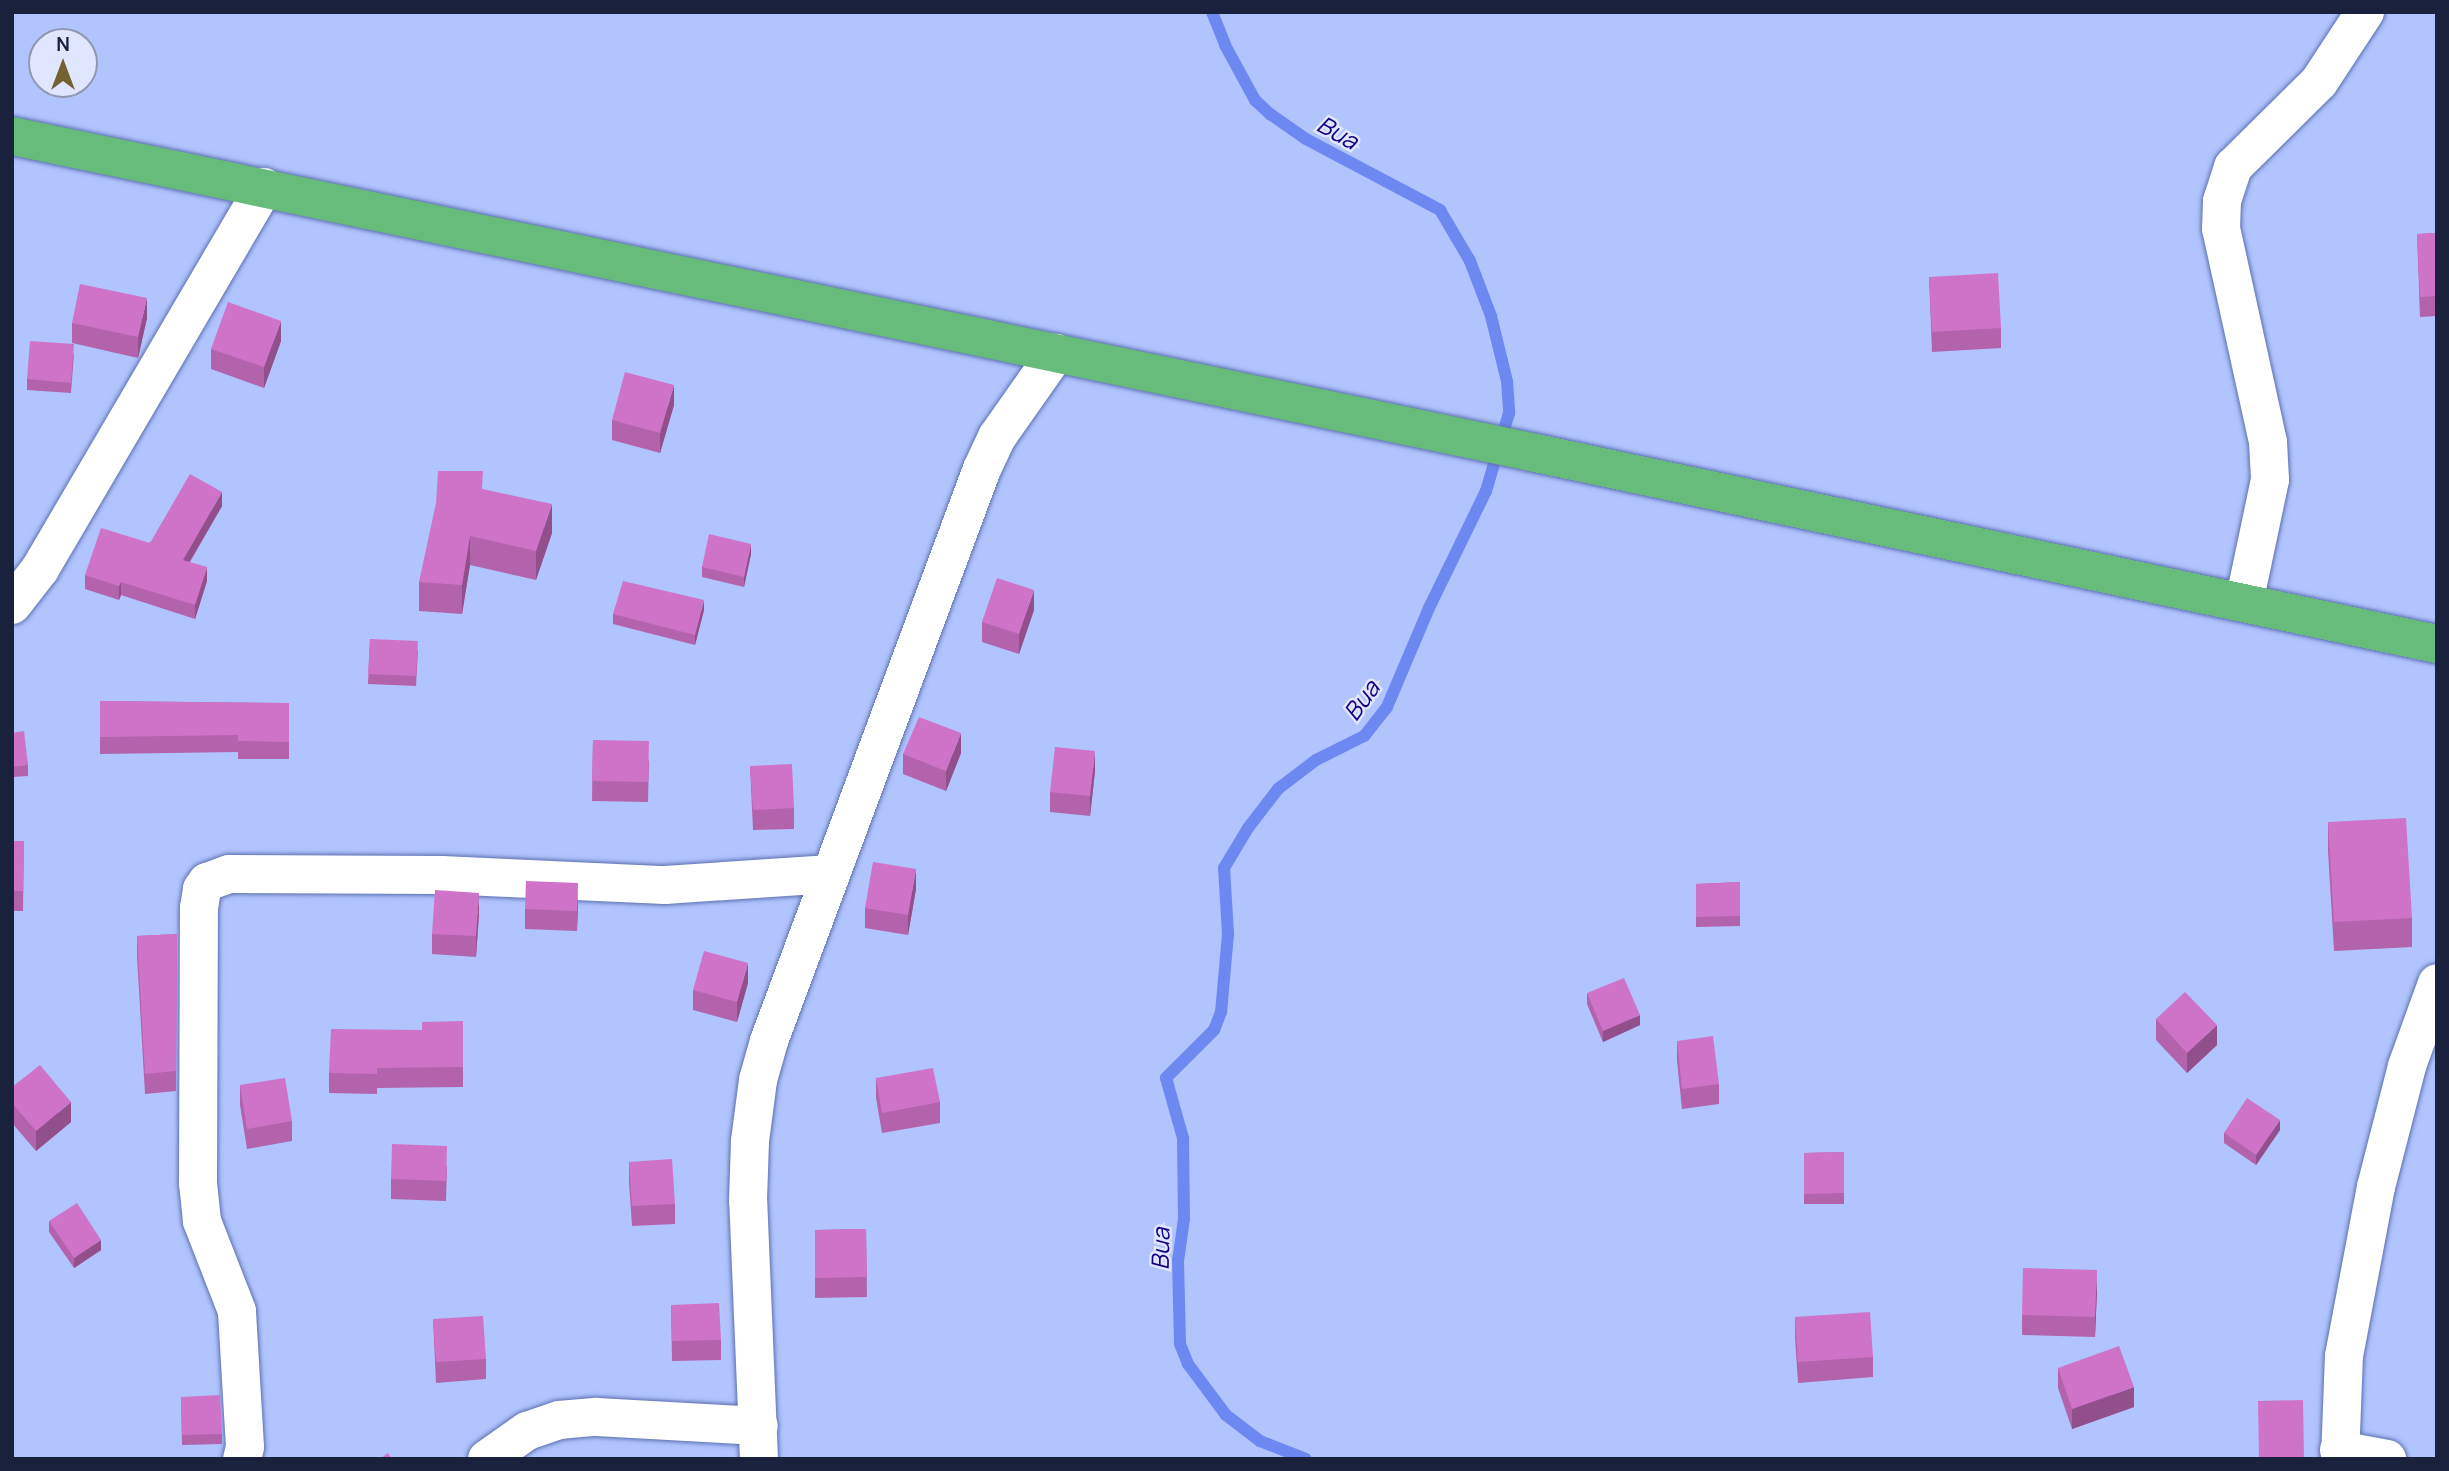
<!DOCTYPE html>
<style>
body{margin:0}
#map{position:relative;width:2449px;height:1471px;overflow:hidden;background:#b1c4fe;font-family:Manrope,sans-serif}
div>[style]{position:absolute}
.stream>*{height:12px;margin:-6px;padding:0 6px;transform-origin:6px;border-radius:6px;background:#6d89f1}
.roads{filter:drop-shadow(0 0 2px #5c70b1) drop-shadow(0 0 2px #5c70b1)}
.minor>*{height:38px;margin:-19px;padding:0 19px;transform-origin:19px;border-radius:19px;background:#fff}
.highway>*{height:38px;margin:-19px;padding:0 19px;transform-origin:19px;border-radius:19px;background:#67bc7b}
.wall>*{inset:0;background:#b263ac}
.shaded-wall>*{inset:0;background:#91508c}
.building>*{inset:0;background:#cf73c8}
span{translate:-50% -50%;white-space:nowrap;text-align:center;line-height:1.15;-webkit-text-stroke:5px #dfe6fd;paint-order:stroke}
.water-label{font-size:24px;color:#140084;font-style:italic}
.frame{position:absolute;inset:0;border:14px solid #19213c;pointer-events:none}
.north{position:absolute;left:28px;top:28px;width:70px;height:70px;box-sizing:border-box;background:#dfe6fd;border:2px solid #9097b0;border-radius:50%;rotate:0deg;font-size:19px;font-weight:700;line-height:28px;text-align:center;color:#19213c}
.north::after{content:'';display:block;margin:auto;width:24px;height:32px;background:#736230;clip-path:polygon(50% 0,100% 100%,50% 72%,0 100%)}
</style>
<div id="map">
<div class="stream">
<div style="left:1212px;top:12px;width:35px;rotate:68deg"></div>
<div style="left:1225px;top:45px;width:63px;rotate:61.4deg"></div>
<div style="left:1255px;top:100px;width:21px;rotate:43deg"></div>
<div style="left:1270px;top:114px;width:44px;rotate:34.8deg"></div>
<div style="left:1306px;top:139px;width:152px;rotate:27.9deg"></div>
<div style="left:1440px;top:210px;width:59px;rotate:59.5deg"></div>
<div style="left:1470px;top:261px;width:59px;rotate:69.1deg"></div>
<div style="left:1491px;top:316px;width:67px;rotate:76.2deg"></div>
<div style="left:1507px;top:381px;width:32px;rotate:86deg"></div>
<div style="left:1509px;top:413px;width:81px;rotate:106.4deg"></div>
<div style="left:1486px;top:491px;width:130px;rotate:116deg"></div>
<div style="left:1429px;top:608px;width:108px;rotate:113deg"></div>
<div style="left:1387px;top:707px;width:37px;rotate:128deg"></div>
<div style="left:1364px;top:736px;width:54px;rotate:153.4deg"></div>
<div style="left:1316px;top:760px;width:48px;rotate:142.7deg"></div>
<div style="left:1278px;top:789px;width:49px;rotate:127.6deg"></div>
<div style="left:1248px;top:828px;width:47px;rotate:121deg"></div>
<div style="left:1224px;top:868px;width:66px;rotate:86.5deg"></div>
<div style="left:1228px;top:934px;width:78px;rotate:95.1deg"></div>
<div style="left:1221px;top:1012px;width:19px;rotate:111deg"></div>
<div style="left:1214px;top:1030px;width:68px;rotate:135deg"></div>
<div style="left:1166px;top:1078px;width:62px;rotate:74.2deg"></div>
<div style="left:1183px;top:1138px;width:81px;rotate:89.3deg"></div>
<div style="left:1184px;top:1219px;width:42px;rotate:98.1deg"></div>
<div style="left:1178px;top:1261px;width:83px;rotate:88.6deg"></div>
<div style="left:1180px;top:1344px;width:22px;rotate:68deg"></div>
<div style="left:1188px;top:1364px;width:64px;rotate:53.3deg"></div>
<div style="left:1226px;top:1415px;width:43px;rotate:37.4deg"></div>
<div style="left:1260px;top:1441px;width:49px;rotate:21.4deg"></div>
</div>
<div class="roads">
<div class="minor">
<div style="left:2244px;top:603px;width:126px;rotate:-78.1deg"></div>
<div style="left:2270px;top:480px;width:38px;rotate:-93deg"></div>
<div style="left:2268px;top:442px;width:218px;rotate:-102.4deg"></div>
<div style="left:2221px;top:229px;width:28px;rotate:-88deg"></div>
<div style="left:2222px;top:201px;width:36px;rotate:-72deg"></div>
<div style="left:2233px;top:167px;width:121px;rotate:-44.7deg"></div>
<div style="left:2319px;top:82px;width:84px;rotate:-56.7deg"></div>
<div style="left:12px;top:605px;width:46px;rotate:-52.1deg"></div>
<div style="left:40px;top:569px;width:443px;rotate:-59.6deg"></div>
<div style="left:2339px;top:1450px;width:49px;rotate:10.6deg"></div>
<div style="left:242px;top:1459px;width:12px;rotate:-76deg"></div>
<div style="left:245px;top:1447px;width:136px;rotate:-93.4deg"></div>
<div style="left:237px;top:1311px;width:97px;rotate:-111.3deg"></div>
<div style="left:202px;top:1221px;width:38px;rotate:-96deg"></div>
<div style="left:198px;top:1183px;width:275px;rotate:-89.8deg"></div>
<div style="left:199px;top:908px;width:19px;rotate:-81deg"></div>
<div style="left:202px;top:889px;width:9px;rotate:-54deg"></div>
<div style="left:207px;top:882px;width:23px;rotate:-20deg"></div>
<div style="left:229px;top:874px;width:213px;rotate:0.3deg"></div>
<div style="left:442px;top:875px;width:223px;rotate:2.6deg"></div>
<div style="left:665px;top:885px;width:166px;rotate:-3.8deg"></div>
<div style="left:487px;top:1459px;width:49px;rotate:-35deg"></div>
<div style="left:527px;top:1431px;width:34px;rotate:-19deg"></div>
<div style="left:559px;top:1420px;width:38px;rotate:-5deg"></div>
<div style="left:597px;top:1417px;width:162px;rotate:3.2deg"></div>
<div style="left:759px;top:1459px;width:258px;rotate:-92.4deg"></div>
<div style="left:748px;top:1201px;width:60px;rotate:-88.1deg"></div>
<div style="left:750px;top:1141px;width:62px;rotate:-82.5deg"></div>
<div style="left:758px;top:1080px;width:41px;rotate:-74.2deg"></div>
<div style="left:769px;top:1041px;width:610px;rotate:-69.58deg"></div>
<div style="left:982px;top:469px;width:35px;rotate:-65deg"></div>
<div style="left:997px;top:437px;width:103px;rotate:-54.9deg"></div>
<div style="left:2340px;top:1459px;width:103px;rotate:-87.8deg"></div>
<div style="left:2344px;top:1356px;width:172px;rotate:-79.3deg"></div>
<div style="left:2376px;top:1187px;width:125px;rotate:-75.6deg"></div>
<div style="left:2407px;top:1066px;width:88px;rotate:-70.1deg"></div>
</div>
<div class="highway">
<div style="left:12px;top:136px;width:1552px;rotate:11.75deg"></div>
<div style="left:1531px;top:452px;width:926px;rotate:11.97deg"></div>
</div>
</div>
<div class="wall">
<div style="clip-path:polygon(2437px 233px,2437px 316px,2420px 317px,2417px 234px)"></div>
<div style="clip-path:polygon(1929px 277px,2001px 328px,2001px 348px,1932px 352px)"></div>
<div style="clip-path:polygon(147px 318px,138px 358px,72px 343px,72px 323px)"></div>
<div style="clip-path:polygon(281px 341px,264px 388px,211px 369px,211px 349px)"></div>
<div style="clip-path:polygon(74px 354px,71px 393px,27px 390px,27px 379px)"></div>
<div style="clip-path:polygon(674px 405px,660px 453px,612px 440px,612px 420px)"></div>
<div style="clip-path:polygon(483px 489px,552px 533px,536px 580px,470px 565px,462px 614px,419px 611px,419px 582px)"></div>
<div style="clip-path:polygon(222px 506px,190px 562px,207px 581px,195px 619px,121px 595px,119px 600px,85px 589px,85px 575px)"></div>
<div style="clip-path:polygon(751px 554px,744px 587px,702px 577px,702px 567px)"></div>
<div style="clip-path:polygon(704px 610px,695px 645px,613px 624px,613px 614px)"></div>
<div style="clip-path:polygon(1034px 610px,1019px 654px,982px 642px,982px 622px)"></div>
<div style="clip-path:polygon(370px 639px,418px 651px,416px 686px,368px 684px)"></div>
<div style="clip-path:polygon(100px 701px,289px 703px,289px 759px,238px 759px,238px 752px,100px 754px)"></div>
<div style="clip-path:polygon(12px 733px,28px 765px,28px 776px,12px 777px)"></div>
<div style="clip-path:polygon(593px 740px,649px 761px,648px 802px,592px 801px)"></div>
<div style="clip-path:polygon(961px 753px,946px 791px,903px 774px,903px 754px)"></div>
<div style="clip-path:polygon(750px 766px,794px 808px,794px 829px,753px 830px)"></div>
<div style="clip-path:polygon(1095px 771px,1090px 816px,1050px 812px,1050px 792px)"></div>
<div style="clip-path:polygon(2328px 822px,2412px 918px,2412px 947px,2334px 951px,2328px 851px)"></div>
<div style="clip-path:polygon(12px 841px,24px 841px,23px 911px,12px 911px)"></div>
<div style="clip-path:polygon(1740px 882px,1740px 926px,1696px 927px,1696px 884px)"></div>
<div style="clip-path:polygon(916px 889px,908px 935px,865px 928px,865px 908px)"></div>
<div style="clip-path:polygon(578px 903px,577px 931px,525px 929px,525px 909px)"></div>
<div style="clip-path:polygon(479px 913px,476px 957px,432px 954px,432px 934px)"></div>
<div style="clip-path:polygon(177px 934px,176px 1091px,145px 1094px,137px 956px,137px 936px)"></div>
<div style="clip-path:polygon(748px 983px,737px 1022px,693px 1010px,693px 990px)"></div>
<div style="clip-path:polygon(1587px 993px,1640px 1025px,1603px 1042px,1587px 1004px)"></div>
<div style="clip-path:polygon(2156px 1019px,2217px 1045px,2187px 1073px,2156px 1040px)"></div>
<div style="clip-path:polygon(463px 1021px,463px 1087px,377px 1088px,377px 1094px,329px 1093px,329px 1073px,422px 1030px)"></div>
<div style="clip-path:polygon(1677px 1041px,1719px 1084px,1719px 1104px,1682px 1109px,1677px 1061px)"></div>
<div style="clip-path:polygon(876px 1078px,940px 1102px,940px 1123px,882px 1133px,876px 1098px)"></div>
<div style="clip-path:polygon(240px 1085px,292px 1121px,292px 1141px,247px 1149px,240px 1105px)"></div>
<div style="clip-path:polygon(12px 1087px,71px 1122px,36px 1151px,12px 1123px)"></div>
<div style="clip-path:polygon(2280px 1130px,2256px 1165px,2224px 1143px,2224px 1133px)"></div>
<div style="clip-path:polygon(1844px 1152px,1844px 1204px,1804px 1204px,1804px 1153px)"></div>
<div style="clip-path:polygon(629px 1162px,675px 1204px,675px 1224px,632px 1226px,629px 1182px)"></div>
<div style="clip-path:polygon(447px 1166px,446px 1201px,391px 1199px,391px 1179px)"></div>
<div style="clip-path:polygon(49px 1221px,101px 1250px,74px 1268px,49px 1232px)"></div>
<div style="clip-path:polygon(866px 1229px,867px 1297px,815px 1298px,815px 1230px)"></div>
<div style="clip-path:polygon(2097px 1290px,2095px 1337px,2022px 1335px,2022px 1315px)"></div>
<div style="clip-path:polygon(671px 1305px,721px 1340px,721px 1360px,672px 1361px)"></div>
<div style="clip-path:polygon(1795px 1317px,1873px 1357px,1873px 1377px,1798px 1383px,1795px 1337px)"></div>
<div style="clip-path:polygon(433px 1319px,486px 1359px,486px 1379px,436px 1383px)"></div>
<div style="clip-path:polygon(2058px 1368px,2134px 1407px,2072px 1429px,2058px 1388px)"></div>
<div style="clip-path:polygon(181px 1397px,222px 1434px,222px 1444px,182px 1445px)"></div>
</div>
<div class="shaded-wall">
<div style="clip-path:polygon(147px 298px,147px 318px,138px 358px,138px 337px)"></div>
<div style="clip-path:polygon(281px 321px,281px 341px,264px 388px,264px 367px)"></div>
<div style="clip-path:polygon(674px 385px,674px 405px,660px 453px,660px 433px)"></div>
<div style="clip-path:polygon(222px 492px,222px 506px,183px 573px,183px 560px)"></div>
<div style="clip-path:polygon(552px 504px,552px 533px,536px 580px,536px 551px)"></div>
<div style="clip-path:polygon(470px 536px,470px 565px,462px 614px,462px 585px)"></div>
<div style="clip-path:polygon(751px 544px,751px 554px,744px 587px,744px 577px)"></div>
<div style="clip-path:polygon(207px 567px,207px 581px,195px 619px,195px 605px)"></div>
<div style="clip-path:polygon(121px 582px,121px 595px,119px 600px,119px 586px)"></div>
<div style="clip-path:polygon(1034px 590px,1034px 610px,1019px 654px,1019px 634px)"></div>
<div style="clip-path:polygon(704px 600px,704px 610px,695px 645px,695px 635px)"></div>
<div style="clip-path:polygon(961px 733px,961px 753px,946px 791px,946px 771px)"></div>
<div style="clip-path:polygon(1095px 751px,1095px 771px,1090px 816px,1090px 796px)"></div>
<div style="clip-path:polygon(916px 869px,916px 889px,908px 935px,908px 915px)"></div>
<div style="clip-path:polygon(578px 883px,578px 903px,577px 931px,577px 911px)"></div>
<div style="clip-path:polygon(479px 893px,479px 913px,476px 957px,476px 936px)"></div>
<div style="clip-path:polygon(748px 963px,748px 983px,737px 1022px,737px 1002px)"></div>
<div style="clip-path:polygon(1640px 1015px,1640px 1025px,1603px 1042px,1603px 1031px)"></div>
<div style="clip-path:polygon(2217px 1025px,2217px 1045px,2187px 1073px,2187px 1053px)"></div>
<div style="clip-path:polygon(71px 1102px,71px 1122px,36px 1151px,36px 1131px)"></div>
<div style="clip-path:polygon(2280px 1120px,2280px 1130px,2256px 1165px,2256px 1155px)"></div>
<div style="clip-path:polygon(101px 1240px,101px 1250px,74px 1268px,74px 1258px)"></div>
<div style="clip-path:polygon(2097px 1270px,2097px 1290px,2095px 1337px,2095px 1317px)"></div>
<div style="clip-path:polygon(2134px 1387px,2134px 1407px,2072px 1429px,2072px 1409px)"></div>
</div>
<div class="building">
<div style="clip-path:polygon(2437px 233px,2437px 296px,2420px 297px,2417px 234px)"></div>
<div style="clip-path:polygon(1998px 273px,2001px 328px,1932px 332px,1929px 277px)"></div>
<div style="clip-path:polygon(80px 284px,147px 298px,138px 337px,72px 323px)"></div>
<div style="clip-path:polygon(228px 302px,281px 321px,264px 367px,211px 349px)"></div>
<div style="clip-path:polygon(30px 341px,74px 344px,71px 383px,27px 379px)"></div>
<div style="clip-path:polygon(625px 372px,674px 385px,660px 433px,612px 420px)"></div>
<div style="clip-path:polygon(438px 471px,483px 471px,482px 489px,552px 504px,536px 551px,470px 536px,462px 585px,419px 582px,436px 503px)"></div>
<div style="clip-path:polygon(190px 474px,222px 492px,183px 560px,207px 567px,195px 605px,121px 582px,119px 586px,85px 575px,101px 528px,150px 543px)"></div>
<div style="clip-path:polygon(709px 534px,751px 544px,744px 577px,702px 567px)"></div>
<div style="clip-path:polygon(997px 578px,1034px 590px,1019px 634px,982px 622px)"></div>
<div style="clip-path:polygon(623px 581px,704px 600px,695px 635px,613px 614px)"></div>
<div style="clip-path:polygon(370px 639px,418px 641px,416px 676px,368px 674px)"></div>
<div style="clip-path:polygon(100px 701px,289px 703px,289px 742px,238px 741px,238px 735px,100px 737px)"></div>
<div style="clip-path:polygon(919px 717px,961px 733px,946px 771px,903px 754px)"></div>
<div style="clip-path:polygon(24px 731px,28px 765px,12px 767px,12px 733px)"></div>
<div style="clip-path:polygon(593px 740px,649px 741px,648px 782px,592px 781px)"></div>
<div style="clip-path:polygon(1055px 747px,1095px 751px,1090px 796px,1050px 792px)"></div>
<div style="clip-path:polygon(792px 764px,794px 808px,753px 810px,750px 766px)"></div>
<div style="clip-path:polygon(2406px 818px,2412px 918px,2334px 922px,2328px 822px)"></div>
<div style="clip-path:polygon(12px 841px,24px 841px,23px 891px,12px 891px)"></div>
<div style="clip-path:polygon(873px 862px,916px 869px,908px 915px,865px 908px)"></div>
<div style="clip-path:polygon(526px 881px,578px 883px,577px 911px,525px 909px)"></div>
<div style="clip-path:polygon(1740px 882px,1740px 916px,1696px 917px,1696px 884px)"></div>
<div style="clip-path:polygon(435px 890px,479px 893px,476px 936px,432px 934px)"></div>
<div style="clip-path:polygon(177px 934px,176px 1071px,145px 1074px,137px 936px)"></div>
<div style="clip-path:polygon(704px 951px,748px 963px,737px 1002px,693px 990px)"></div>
<div style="clip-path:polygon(1624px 978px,1640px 1015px,1603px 1031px,1587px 993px)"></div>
<div style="clip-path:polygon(2185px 992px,2217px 1025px,2187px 1053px,2156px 1019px)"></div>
<div style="clip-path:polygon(463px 1021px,463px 1067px,377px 1068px,377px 1074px,329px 1073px,331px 1029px,422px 1030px,422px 1022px)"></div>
<div style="clip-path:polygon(1713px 1036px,1719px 1084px,1682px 1089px,1677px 1041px)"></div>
<div style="clip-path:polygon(40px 1065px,71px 1102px,36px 1131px,12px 1103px,12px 1087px)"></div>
<div style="clip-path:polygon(933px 1068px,940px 1102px,882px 1113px,876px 1078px)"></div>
<div style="clip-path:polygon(285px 1078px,292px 1121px,247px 1129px,240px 1085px)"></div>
<div style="clip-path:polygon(2247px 1098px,2280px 1120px,2256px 1155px,2224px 1133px)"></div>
<div style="clip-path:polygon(392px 1144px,447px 1146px,446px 1181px,391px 1179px)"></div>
<div style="clip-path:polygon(1844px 1152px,1844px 1193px,1804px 1194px,1804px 1153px)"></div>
<div style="clip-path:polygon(672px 1159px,675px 1204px,632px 1206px,629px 1162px)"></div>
<div style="clip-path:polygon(77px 1203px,101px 1240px,74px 1258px,49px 1221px)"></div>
<div style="clip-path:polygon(866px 1229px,867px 1277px,815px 1278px,815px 1230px)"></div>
<div style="clip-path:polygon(2023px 1268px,2097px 1270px,2095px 1317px,2022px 1315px)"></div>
<div style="clip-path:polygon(719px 1303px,721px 1340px,672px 1341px,671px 1305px)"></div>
<div style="clip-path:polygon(1870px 1312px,1873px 1357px,1798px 1362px,1795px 1317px)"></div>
<div style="clip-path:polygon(483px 1316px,486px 1359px,436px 1362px,433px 1319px)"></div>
<div style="clip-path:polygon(2119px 1346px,2134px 1387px,2072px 1409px,2058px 1368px)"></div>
<div style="clip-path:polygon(220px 1395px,222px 1434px,182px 1435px,181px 1397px)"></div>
<div style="clip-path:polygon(2303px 1400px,2304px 1459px,2259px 1459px,2258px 1401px)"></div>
<div style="clip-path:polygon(388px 1453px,392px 1459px,380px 1459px)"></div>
</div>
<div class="water-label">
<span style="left:1338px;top:132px;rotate:29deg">Bua</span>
<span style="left:1361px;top:700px;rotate:-54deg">Bua</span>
<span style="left:1160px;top:1249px;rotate:-89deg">Bua</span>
</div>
<div class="frame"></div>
<div class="north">N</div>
</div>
